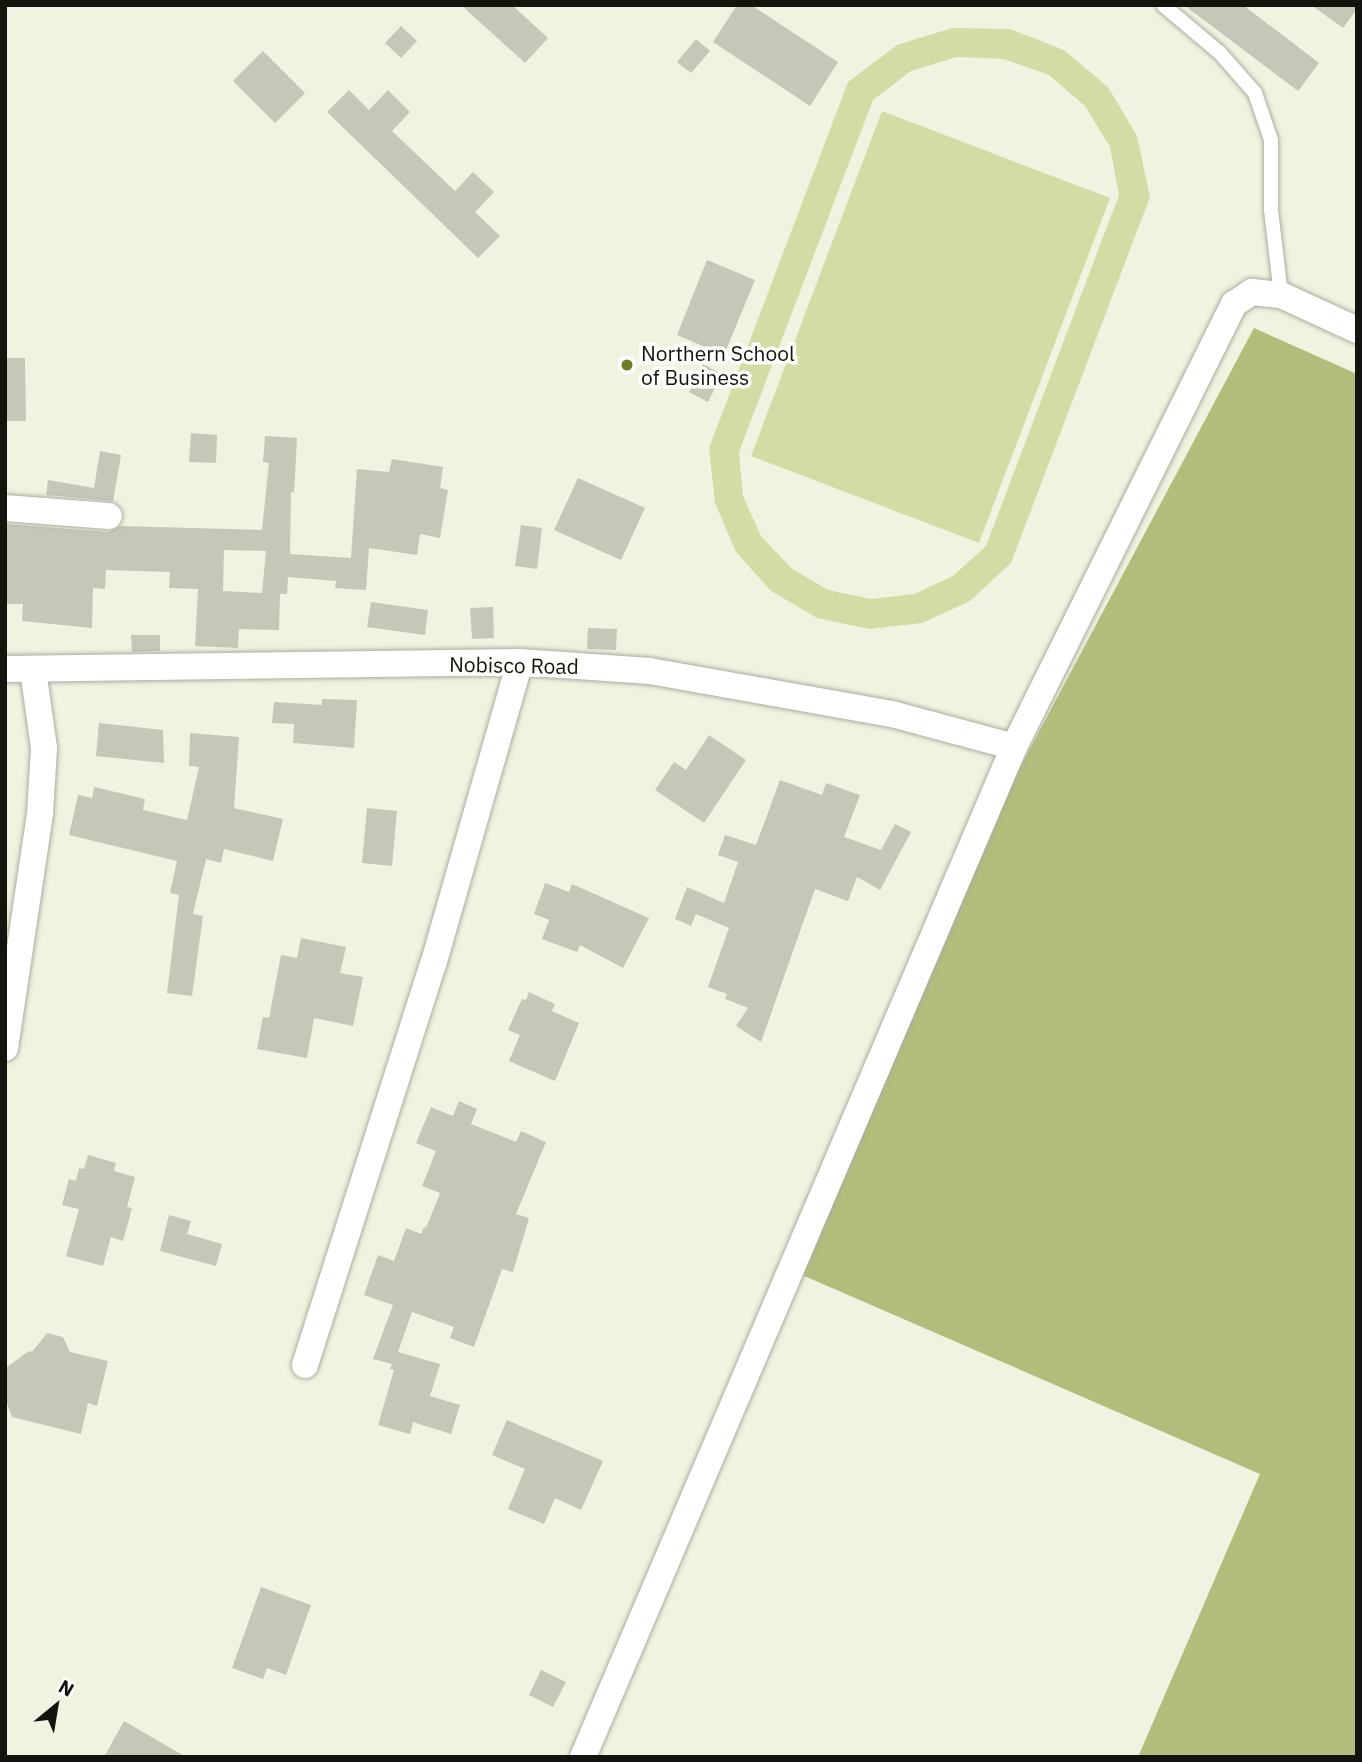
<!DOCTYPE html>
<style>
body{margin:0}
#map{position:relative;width:1362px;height:1762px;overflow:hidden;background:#eff4e1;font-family:"IBM Plex Sans",sans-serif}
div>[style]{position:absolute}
.green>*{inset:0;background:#d2dda6}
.forest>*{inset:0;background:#b1be7b}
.building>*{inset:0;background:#c4c8b7}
.roads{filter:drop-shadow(0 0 2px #aaae9d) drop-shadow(0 0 2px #aaae9d)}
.lane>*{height:14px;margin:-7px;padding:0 7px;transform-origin:7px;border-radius:7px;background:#fff}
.street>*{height:26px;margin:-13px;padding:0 13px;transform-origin:13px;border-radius:13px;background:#fff}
.dots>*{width:19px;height:19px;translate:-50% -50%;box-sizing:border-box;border:4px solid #fefffb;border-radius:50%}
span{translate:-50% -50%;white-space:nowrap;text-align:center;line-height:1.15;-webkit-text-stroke:7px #fefffb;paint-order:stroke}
.poi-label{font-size:21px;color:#13140e}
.left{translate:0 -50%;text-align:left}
.street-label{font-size:21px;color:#13140e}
.frame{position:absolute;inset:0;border:7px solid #13140e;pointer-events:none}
.north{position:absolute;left:21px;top:1671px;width:70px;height:70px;-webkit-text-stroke:5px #fefffb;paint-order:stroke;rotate:30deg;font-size:19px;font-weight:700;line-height:28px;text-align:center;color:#13140e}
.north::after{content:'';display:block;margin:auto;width:24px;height:32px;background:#13140e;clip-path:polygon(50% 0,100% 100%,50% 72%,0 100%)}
</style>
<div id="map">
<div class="green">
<div style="clip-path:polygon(evenodd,952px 28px,1010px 29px,1064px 50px,1108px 87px,1137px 136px,1150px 197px,1011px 563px,970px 601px,922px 623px,869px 629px,817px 618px,771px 591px,736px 552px,715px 503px,709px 448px,848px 82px,897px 45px,952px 28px,957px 57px,1004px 59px,1049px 75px,1085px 106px,1110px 147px,1119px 195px,986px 546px,953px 576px,914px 594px,871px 599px,828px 590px,791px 568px,761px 536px,743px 496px,739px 452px,873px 100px,911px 71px,957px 57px)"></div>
<div style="clip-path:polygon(882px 111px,1110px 198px,979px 543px,751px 456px)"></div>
</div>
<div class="forest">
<div style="clip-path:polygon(1254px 328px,1357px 374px,1357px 1757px,1138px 1757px,1260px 1474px,802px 1275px,1016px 775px)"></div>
</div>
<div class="building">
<div style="clip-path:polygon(461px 5px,512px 5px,548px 38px,525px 63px)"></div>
<div style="clip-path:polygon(737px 5px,751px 5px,838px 62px,810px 106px,713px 42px)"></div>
<div style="clip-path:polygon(1184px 5px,1243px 5px,1319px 63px,1298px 91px)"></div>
<div style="clip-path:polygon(1311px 5px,1357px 5px,1357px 9px,1343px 28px)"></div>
<div style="clip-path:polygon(401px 26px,417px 41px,401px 58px,385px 43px)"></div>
<div style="clip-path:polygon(696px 39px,710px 51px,691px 73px,677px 62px)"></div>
<div style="clip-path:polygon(263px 51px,305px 93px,275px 123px,233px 81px)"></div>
<div style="clip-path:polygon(349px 90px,369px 110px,388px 90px,410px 112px,392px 131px,455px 191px,473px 172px,494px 192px,475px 212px,500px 236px,478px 258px,327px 112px)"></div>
<div style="clip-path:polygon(707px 260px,755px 280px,724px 355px,677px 335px)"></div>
<div style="clip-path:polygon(5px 358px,25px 358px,26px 421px,5px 421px)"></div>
<div style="clip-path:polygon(703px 364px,722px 374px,708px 402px,689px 392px)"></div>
<div style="clip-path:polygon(191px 433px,217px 435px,216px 463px,189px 462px)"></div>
<div style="clip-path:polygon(evenodd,265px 436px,297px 438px,294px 493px,291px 492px,290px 554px,351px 558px,357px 469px,389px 472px,392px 459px,443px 467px,440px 488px,448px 490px,440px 538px,420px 534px,417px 555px,369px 548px,366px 590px,335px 588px,336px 581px,288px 577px,287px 594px,280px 594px,279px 630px,239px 629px,238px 648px,195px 646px,198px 589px,169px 588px,170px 572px,106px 570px,105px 589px,93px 588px,92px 628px,22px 621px,23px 604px,5px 604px,5px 524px,108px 532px,121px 526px,262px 530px,269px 463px,263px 462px,265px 436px,224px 550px,266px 551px,262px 593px,223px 591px,224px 550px)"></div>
<div style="clip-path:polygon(100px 451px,121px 455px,113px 501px,46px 495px,48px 480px,94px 488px)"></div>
<div style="clip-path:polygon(578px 478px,645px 508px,621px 560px,554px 530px)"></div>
<div style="clip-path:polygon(521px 525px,542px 528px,537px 569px,515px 566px)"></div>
<div style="clip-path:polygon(371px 602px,428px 610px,425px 635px,367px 627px)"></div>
<div style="clip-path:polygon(493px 607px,494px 638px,472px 639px,470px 608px)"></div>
<div style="clip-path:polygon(588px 628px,617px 629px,616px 650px,587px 649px)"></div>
<div style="clip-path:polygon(131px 635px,160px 635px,160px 651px,132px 652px)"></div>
<div style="clip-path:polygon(322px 699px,357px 700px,354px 748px,293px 743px,294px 724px,272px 723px,274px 702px,322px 705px)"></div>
<div style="clip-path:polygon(99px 723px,163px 730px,164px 763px,96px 756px)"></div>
<div style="clip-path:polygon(190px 733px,239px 737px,234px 808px,283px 819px,273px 861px,224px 849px,221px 863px,206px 859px,193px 914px,203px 916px,192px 996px,167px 993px,179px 895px,170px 893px,177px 861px,69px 835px,78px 795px,92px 798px,94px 787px,145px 799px,143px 810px,187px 820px,199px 767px,189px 766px)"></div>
<div style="clip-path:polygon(709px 735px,746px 760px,704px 823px,655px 790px,674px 762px,686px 770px)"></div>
<div style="clip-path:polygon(780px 780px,822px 795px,826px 783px,860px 795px,844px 837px,881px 850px,895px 824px,911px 832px,880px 890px,857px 877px,848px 901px,815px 889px,761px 1042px,736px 1026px,748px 1008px,725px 999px,727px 994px,708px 987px,729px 928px,696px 914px,691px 926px,675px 919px,687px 887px,724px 903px,738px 862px,718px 855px,725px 835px,756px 845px)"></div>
<div style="clip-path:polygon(367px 808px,397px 811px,392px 866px,362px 863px)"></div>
<div style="clip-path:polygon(545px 883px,569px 892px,572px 884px,649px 918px,623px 968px,580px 945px,577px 952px,542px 939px,549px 920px,534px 914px)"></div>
<div style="clip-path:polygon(301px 938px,346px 947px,340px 973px,363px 977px,353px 1026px,314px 1018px,307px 1058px,257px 1049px,263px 1017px,269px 1018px,281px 955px,297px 958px)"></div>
<div style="clip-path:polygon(529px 992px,555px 1004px,552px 1011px,579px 1023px,555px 1081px,509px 1061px,520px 1035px,508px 1030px,522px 999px,526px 1000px)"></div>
<div style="clip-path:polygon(459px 1101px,477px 1109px,471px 1124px,516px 1142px,521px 1131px,546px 1142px,516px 1214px,529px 1218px,513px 1272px,502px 1269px,474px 1347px,450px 1338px,454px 1327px,412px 1312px,398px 1352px,440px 1364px,430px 1396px,460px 1405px,451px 1434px,413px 1422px,410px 1434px,378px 1425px,394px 1370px,390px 1369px,392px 1364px,373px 1359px,393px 1305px,364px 1295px,378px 1255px,394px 1261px,406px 1228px,421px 1234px,424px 1227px,426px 1228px,440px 1193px,422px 1186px,436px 1151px,416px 1143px,431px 1107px,453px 1116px)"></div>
<div style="clip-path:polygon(88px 1155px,116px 1163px,114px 1171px,135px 1177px,127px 1207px,132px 1208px,123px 1241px,111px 1237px,103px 1266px,66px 1256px,79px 1209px,62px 1205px,69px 1179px,76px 1181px,79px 1168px,84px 1169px)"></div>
<div style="clip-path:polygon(169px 1215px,191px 1221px,187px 1234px,222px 1244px,216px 1266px,160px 1251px)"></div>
<div style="clip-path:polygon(47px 1333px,63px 1337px,70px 1352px,108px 1361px,97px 1406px,88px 1403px,81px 1434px,12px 1417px,5px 1398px,7px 1367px,29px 1351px,32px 1352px)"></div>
<div style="clip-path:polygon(507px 1420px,603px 1461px,581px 1510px,555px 1498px,544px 1524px,508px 1509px,525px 1469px,492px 1455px)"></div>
<div style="clip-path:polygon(261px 1587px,311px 1605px,286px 1675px,267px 1668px,263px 1679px,232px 1668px)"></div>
<div style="clip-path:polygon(541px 1670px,566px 1682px,553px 1707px,529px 1695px)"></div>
<div style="clip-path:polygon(124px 1721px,186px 1757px,104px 1757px)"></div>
</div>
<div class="roads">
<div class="lane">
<div style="left:1163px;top:5px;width:75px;rotate:40.1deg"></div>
<div style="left:1220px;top:53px;width:53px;rotate:48.8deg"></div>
<div style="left:1255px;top:93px;width:50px;rotate:71.2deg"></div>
<div style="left:1271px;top:140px;width:70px;rotate:90deg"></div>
<div style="left:1271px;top:210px;width:86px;rotate:83.3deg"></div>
</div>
<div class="street">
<div style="left:5px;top:508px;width:104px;rotate:4.4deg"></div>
<div style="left:5px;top:669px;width:515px;rotate:-0.78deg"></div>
<div style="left:520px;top:662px;width:130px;rotate:4deg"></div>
<div style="left:650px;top:671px;width:246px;rotate:10.1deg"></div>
<div style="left:892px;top:714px;width:126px;rotate:15.1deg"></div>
<div style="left:5px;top:1048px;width:237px;rotate:-81.5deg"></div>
<div style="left:40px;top:814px;width:66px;rotate:-86.5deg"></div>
<div style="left:44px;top:748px;width:79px;rotate:-98deg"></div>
<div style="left:305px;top:1365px;width:420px;rotate:-72.3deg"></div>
<div style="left:433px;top:965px;width:315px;rotate:-74deg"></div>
<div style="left:583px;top:1757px;width:1098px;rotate:-66.89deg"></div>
<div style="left:1014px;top:747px;width:495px;rotate:-63.6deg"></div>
<div style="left:1234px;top:304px;width:22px;rotate:-34deg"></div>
<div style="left:1252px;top:292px;width:29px;rotate:6deg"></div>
<div style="left:1281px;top:295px;width:84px;rotate:24.7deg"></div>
</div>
</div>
<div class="dots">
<div style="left:627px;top:365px;background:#6e7b27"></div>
</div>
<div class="poi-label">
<span class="left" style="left:641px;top:365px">Northern School<br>of Business</span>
</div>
<div class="street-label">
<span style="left:514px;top:665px;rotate:1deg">Nobisco Road</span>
</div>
<div class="frame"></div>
<div class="north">N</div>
</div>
